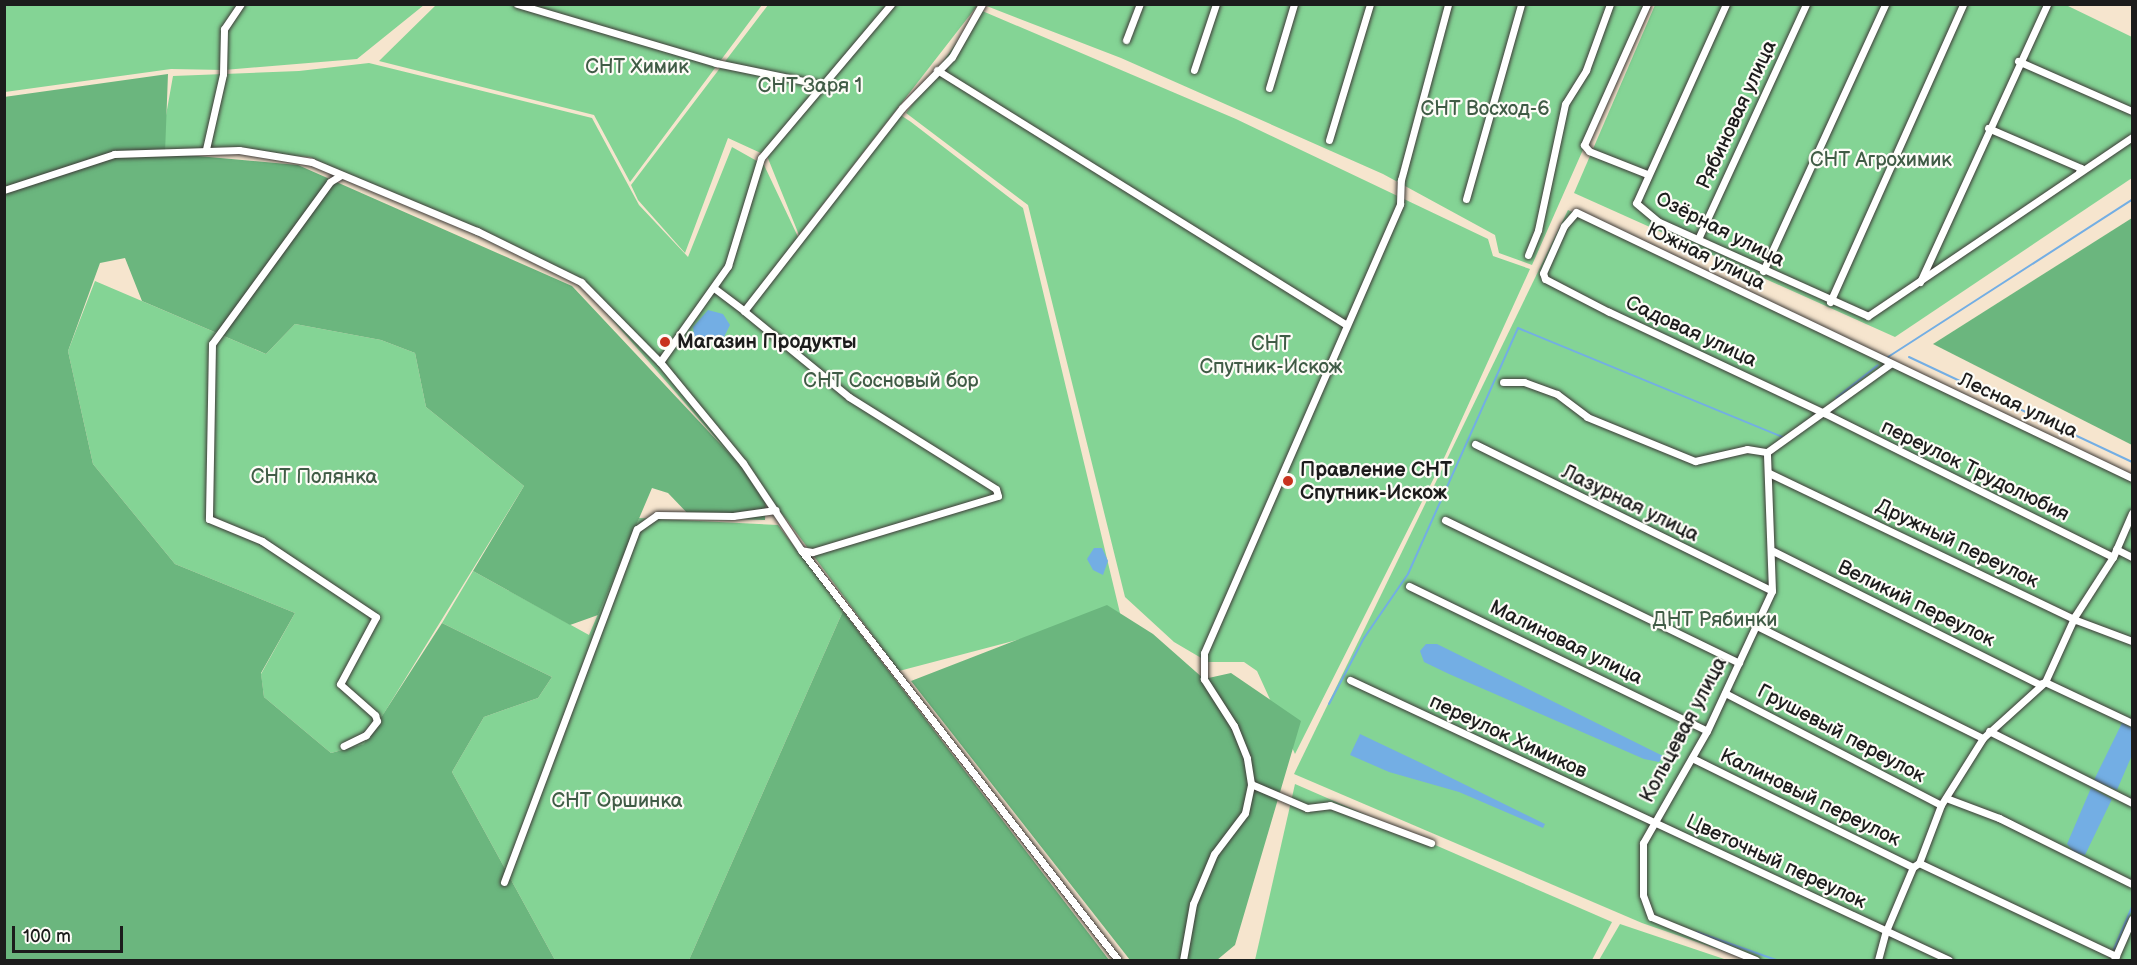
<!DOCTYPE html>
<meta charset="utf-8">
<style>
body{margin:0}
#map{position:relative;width:2137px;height:965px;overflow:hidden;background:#f6e5ce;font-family:"Balsamiq Sans",sans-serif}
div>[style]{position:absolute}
.green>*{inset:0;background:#84d495}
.forest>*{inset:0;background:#6bb67e}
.water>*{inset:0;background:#73aee4}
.stream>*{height:2px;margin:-1px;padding:0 1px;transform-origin:1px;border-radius:1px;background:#73aee4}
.roads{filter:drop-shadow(0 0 2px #3d3a37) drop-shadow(0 0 2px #3d3a37)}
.street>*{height:7px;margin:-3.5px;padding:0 3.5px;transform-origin:3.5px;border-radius:3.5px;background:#fff}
.dots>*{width:16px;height:16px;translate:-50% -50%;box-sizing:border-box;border:3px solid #fdfcf7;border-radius:50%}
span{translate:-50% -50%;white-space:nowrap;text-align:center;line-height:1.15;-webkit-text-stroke:4.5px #fdfcf7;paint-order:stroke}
.park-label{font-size:20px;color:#405c46}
.street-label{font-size:20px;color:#1c1c1c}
.poi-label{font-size:20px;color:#1c1c1c;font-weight:700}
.left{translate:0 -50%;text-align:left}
.frame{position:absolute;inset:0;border:6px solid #1c1c1c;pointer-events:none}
.scale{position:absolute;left:12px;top:926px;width:111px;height:27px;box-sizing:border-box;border:3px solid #1c1c1c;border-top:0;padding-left:8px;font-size:18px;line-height:21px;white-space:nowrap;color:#1c1c1c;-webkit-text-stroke:4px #fdfcf7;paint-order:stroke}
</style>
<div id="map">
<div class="green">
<div style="clip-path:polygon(972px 4px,977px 6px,799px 235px,767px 156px,728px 138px,685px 253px,638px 200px,631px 185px,768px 5px)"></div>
<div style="clip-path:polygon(4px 5px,424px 5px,357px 59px,224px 70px,171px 69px,5px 92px)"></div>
<div style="clip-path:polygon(436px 5px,762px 5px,630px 182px,594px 115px,379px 61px)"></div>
<div style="clip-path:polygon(984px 5px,1647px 5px,1532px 265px,1499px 253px,1495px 235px,1383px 174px,1121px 58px)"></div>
<div style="clip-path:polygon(1655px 5px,2066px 5px,2132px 37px,2132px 178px,1895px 337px,1574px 193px)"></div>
<div style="clip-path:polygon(980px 10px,1236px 119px,1488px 239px,1493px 256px,1530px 269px,1445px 456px,1295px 754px,1257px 671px,1244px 662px,1208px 662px,1174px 642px,1125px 597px,1028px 205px,906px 113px)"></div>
<div style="clip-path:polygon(369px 63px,592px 118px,639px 205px,688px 257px,732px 147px,764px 165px,799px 239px,899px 114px,911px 122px,1023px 208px,1120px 613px,899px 671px,787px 520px,582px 285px,310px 157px,160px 149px,173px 76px,299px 71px)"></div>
<div style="clip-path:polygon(1568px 210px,2132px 476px,2132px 960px,1749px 960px,1642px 923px,1294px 774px)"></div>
<div style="clip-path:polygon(95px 281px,266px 354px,295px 324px,381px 340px,415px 353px,426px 407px,524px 486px,365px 744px,331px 753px,264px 697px,261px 674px,295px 613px,175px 564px,93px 464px,68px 351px)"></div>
<div style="clip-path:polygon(639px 518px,778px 525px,843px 611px,689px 960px,555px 960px,452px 772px,484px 717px,538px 698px,552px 677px,442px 623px,473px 571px,589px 635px)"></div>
<div style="clip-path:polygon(1295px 784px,1612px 922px,1592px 960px,1255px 960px)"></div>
<div style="clip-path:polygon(1620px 924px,1727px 960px,1599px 960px)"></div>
</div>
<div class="forest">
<div style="clip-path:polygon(168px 74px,165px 153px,298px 165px,572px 286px,741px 466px,766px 500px,765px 520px,692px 518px,668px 493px,652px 488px,598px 615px,570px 625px,473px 571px,524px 486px,426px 407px,415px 353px,381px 340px,295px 324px,266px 354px,142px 301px,125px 258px,100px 263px,68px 351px,93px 464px,175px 564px,295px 613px,261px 673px,264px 697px,331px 753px,364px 744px,442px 623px,552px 677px,538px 698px,484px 717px,452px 772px,555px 960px,5px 960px,4px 97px)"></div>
<div style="clip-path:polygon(2132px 218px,2132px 445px,1933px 344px)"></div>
<div style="clip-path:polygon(1107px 605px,1153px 634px,1204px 679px,1231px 673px,1301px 721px,1235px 945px,1217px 960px,1130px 960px,911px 681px)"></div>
<div style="clip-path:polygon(843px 611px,1109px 960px,689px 960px)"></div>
</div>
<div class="water">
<div style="clip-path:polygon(708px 310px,723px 314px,730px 325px,722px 341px,706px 342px,694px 336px,693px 327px)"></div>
<div style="clip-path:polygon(1094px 548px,1102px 548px,1108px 561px,1103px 575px,1093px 570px,1087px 559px)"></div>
<div style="clip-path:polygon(1426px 644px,1437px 644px,1663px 756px,1659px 762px,1644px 759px,1449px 674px,1424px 662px,1420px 651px)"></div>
<div style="clip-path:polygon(2122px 723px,2132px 728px,2132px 755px,2117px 790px,2094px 780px)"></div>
<div style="clip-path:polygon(1360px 734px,1419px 762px,1545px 824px,1543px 828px,1459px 792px,1389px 772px,1350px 755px)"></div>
<div style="clip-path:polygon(2091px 788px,2112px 799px,2085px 855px,2074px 852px,2067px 844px)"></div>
</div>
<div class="stream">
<div style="left:1888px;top:357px;width:290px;rotate:-32.8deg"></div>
<div style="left:1909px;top:357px;width:246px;rotate:25.2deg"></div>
<div style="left:1836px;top:398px;width:53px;rotate:-38.2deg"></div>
<div style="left:1329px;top:704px;width:75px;rotate:-62.1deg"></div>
<div style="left:1364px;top:638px;width:78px;rotate:-55.5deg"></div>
<div style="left:1408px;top:574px;width:269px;rotate:-65.9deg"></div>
<div style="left:1518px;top:328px;width:287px;rotate:22.4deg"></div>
<div style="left:1697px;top:932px;width:84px;rotate:19.5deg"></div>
<div style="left:2114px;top:949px;width:46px;rotate:-66.8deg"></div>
</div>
<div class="roads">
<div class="street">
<div style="left:517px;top:4px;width:208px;rotate:16.5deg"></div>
<div style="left:716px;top:63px;width:109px;rotate:11.6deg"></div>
<div style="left:1726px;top:4px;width:218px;rotate:114.3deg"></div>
<div style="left:1636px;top:203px;width:30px;rotate:40deg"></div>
<div style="left:1659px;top:222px;width:229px;rotate:24.2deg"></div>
<div style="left:1868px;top:316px;width:319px;rotate:-34.1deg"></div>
<div style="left:1126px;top:40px;width:39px;rotate:-69deg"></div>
<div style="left:2018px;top:61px;width:124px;rotate:23.7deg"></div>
<div style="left:937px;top:70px;width:481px;rotate:31.9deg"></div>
<div style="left:1194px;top:70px;width:70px;rotate:-71.6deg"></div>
<div style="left:1269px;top:88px;width:88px;rotate:-73.4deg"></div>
<div style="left:1988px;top:128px;width:101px;rotate:23.3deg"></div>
<div style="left:2081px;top:168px;width:4px;rotate:117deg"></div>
<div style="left:1329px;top:140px;width:142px;rotate:-73.2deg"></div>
<div style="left:206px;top:149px;width:77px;rotate:-77.2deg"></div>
<div style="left:223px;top:74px;width:45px;rotate:-88.7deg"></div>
<div style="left:224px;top:29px;width:30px;rotate:-56deg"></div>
<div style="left:1647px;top:174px;width:62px;rotate:-158.4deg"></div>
<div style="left:1589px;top:151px;width:8px;rotate:-130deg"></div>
<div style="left:1584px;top:145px;width:154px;rotate:-65.9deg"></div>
<div style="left:341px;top:175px;width:13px;rotate:148deg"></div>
<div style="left:330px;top:182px;width:200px;rotate:126.1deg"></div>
<div style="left:212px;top:344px;width:175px;rotate:91deg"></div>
<div style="left:209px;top:519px;width:57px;rotate:22.5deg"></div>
<div style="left:262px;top:541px;width:137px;rotate:33.7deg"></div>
<div style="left:376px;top:617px;width:76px;rotate:118.2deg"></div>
<div style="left:340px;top:684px;width:47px;rotate:41.5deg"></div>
<div style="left:375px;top:715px;width:6px;rotate:72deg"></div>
<div style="left:377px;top:721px;width:18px;rotate:128deg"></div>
<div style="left:366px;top:735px;width:25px;rotate:154deg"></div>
<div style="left:4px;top:190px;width:116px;rotate:-18.1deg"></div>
<div style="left:114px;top:154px;width:125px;rotate:-1.8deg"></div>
<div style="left:239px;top:150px;width:74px;rotate:9.3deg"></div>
<div style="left:312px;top:162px;width:179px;rotate:22.7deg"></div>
<div style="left:477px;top:231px;width:116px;rotate:26.1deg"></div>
<div style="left:581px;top:282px;width:112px;rotate:45.4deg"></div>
<div style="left:660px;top:362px;width:131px;rotate:50.6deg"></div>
<div style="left:743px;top:463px;width:105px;rotate:56.3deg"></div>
<div style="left:801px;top:550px;width:518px;rotate:52.29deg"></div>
<div style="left:1466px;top:199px;width:203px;rotate:-74.2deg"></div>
<div style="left:1698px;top:239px;width:259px;rotate:-65.3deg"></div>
<div style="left:1528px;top:255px;width:27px;rotate:-68deg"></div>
<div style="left:1538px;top:230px;width:129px;rotate:-77.9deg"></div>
<div style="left:1565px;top:104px;width:40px;rotate:-58deg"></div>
<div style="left:1586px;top:70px;width:70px;rotate:-70deg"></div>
<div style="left:1763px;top:271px;width:294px;rotate:-65.4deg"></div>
<div style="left:1920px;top:282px;width:306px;rotate:-65.4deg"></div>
<div style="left:714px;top:288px;width:38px;rotate:37deg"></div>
<div style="left:744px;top:311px;width:257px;rotate:-52.1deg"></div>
<div style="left:902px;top:108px;width:71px;rotate:-45.6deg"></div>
<div style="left:952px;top:57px;width:61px;rotate:-60.5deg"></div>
<div style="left:1830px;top:302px;width:326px;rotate:-65.9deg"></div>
<div style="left:744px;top:311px;width:136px;rotate:39.3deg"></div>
<div style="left:849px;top:397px;width:173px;rotate:32deg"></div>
<div style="left:996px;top:489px;width:7px;rotate:74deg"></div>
<div style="left:998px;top:496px;width:194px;rotate:163.2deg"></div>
<div style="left:812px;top:552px;width:11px;rotate:-170deg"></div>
<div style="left:660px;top:362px;width:118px;rotate:-54.7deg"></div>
<div style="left:728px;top:266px;width:113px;rotate:-73deg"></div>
<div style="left:761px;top:158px;width:202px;rotate:-49.8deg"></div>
<div style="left:1503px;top:382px;width:21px"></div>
<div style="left:1524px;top:382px;width:35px;rotate:20deg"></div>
<div style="left:1557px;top:394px;width:38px;rotate:37deg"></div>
<div style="left:1587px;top:417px;width:117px;rotate:22.2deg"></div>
<div style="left:1695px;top:461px;width:53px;rotate:-13deg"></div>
<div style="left:1747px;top:449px;width:20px;rotate:9deg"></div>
<div style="left:1475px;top:444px;width:331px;rotate:26.3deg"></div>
<div style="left:1769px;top:473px;width:340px;rotate:25.6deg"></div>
<div style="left:2076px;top:620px;width:60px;rotate:20.6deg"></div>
<div style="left:1445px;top:520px;width:327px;rotate:25.9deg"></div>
<div style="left:2116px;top:549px;width:18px;rotate:27deg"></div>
<div style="left:1773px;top:551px;width:297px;rotate:26.6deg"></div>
<div style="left:2039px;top:684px;width:6px;rotate:-18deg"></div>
<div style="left:2045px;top:682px;width:96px;rotate:25.2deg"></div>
<div style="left:2113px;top:557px;width:323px;rotate:-153.5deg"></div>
<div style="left:1824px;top:413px;width:238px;rotate:-154.8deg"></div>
<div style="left:1609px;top:312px;width:72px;rotate:-152.7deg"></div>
<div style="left:1545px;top:279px;width:6px;rotate:-108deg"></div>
<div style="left:1543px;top:273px;width:51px;rotate:-65.9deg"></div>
<div style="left:1564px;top:226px;width:18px;rotate:-49deg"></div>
<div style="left:1576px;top:212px;width:616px;rotate:25.57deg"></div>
<div style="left:1409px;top:586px;width:331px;rotate:25.9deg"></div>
<div style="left:1757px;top:626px;width:252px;rotate:26.4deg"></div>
<div style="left:1350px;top:680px;width:661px;rotate:25.05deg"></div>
<div style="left:1725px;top:693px;width:243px;rotate:27.4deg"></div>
<div style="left:1989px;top:731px;width:160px;rotate:26.7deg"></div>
<div style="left:1692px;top:758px;width:246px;rotate:26.3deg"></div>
<div style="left:1251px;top:784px;width:61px;rotate:23.2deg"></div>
<div style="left:1307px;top:808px;width:23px;rotate:-7deg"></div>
<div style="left:1330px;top:805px;width:108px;rotate:20.6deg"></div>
<div style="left:1946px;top:798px;width:57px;rotate:20.7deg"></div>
<div style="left:1999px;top:818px;width:148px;rotate:26.4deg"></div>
<div style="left:1919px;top:863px;width:218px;rotate:25.3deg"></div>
<div style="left:504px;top:882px;width:377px;rotate:-69.4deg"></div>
<div style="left:637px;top:529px;width:24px;rotate:-35deg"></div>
<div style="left:657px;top:515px;width:76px;rotate:0.8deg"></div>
<div style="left:733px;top:516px;width:43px;rotate:-7.9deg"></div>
<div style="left:1183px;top:960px;width:57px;rotate:-79.9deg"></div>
<div style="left:1193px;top:904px;width:54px;rotate:-67.2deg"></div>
<div style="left:1214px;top:854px;width:51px;rotate:-52.9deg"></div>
<div style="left:1245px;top:813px;width:30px;rotate:-78deg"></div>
<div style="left:1251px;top:784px;width:26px;rotate:-99deg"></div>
<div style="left:1247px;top:758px;width:35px;rotate:-112deg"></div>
<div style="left:1234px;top:726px;width:56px;rotate:-122.6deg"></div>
<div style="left:1204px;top:679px;width:26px;rotate:-90deg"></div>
<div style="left:1204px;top:653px;width:490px;rotate:-66.4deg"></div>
<div style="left:1400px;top:204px;width:24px;rotate:-88deg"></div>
<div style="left:1401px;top:180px;width:182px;rotate:-75deg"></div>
<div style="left:1756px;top:960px;width:113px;rotate:-157.7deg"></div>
<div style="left:1651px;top:917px;width:23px;rotate:-110deg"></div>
<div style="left:1643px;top:895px;width:52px;rotate:-90deg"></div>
<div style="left:1643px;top:843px;width:129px;rotate:-60.3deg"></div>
<div style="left:1707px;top:731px;width:154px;rotate:-65.1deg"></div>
<div style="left:1772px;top:591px;width:139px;rotate:-92.1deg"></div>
<div style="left:1767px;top:452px;width:151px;rotate:-35.6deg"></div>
<div style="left:1878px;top:960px;width:30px;rotate:-75deg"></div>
<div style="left:1886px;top:931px;width:69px;rotate:-67.1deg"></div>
<div style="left:1913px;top:867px;width:7px;rotate:-34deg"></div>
<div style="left:1919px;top:863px;width:62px;rotate:-69.2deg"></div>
<div style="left:1941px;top:805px;width:79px;rotate:-57.9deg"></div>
<div style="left:1983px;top:738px;width:84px;rotate:-42.1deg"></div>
<div style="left:2045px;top:682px;width:72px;rotate:-65.6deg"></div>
<div style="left:2075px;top:616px;width:70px;rotate:-57.2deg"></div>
<div style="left:2113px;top:557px;width:48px;rotate:-66.6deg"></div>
<div style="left:2114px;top:960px;width:45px;rotate:-66.3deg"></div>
</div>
</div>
<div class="dots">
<div style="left:665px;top:342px;background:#c8321e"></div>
<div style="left:1288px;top:481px;background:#c8321e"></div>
</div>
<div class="park-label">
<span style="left:637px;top:67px">СНТ Химик</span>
<span style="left:810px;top:86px">СНТ Заря 1</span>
<span style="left:1485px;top:109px">СНТ Восход-6</span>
<span style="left:1881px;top:160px">СНТ Агрохимик</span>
<span style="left:1271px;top:356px">СНТ<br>Спутник-Искож</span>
<span style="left:891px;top:381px">СНТ Сосновый бор</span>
<span style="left:314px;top:477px">СНТ Полянка</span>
<span style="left:1715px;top:620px">ДНТ Рябинки</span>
<span style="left:617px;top:801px">СНТ Оршинка</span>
</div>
<div class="street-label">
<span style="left:1737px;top:115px;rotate:-65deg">Рябиновая улица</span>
<span style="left:1720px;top:230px;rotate:27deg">Озёрная улица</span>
<span style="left:1706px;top:257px;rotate:26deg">Южная улица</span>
<span style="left:1691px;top:332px;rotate:25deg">Садовая улица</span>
<span style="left:2018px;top:406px;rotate:25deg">Лесная улица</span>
<span style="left:1975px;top:471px;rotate:26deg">переулок Трудолюбия</span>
<span style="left:1630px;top:504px;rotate:26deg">Лазурная улица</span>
<span style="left:1957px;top:544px;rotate:26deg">Дружный переулок</span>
<span style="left:1916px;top:604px;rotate:26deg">Великий переулок</span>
<span style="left:1566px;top:643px;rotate:26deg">Малиновая улица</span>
<span style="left:1684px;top:730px;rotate:-62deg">Кольцевая улица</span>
<span style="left:1841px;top:734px;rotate:28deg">Грушевый переулок</span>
<span style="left:1508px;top:737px;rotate:25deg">переулок Химиков</span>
<span style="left:1810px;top:798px;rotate:26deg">Калиновый переулок</span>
<span style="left:1776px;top:862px;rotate:25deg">Цветочный переулок</span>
</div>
<div class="poi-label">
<span class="left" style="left:677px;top:342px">Магазин Продукты</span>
<span class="left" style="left:1300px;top:482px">Правление СНТ<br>Спутник-Искож</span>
</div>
<div class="frame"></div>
<div class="scale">100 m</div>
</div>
